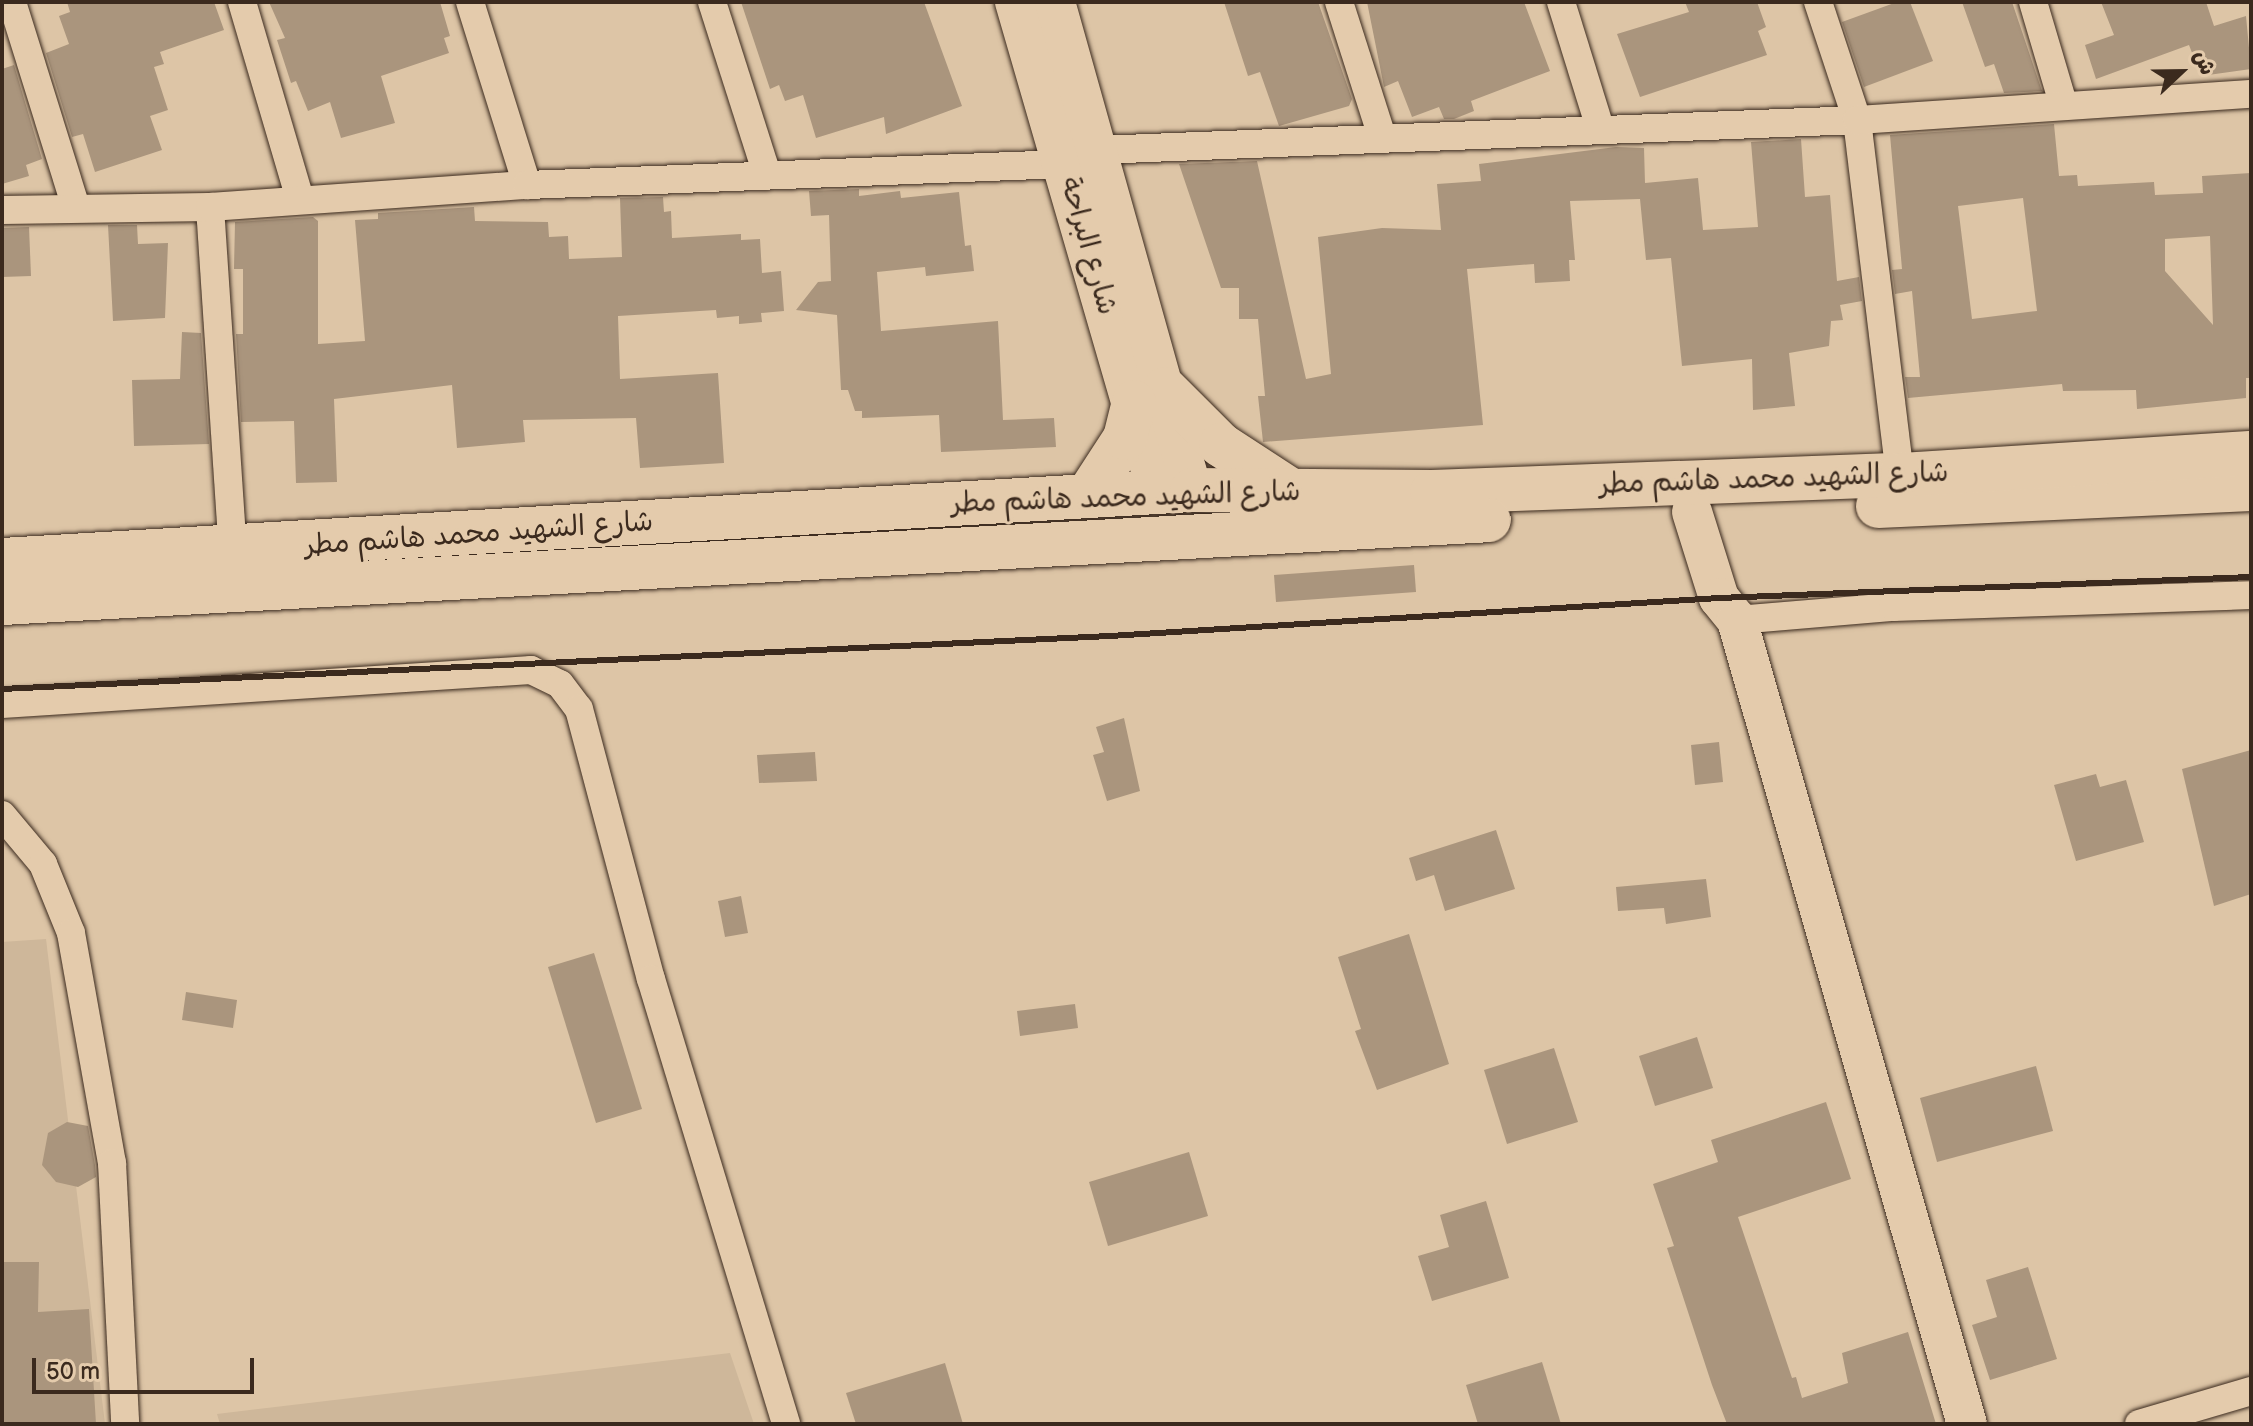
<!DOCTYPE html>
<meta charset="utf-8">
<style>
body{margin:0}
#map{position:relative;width:2253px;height:1426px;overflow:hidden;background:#ddc5a6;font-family:"Balsamiq Sans","Playpen Sans Arabic",sans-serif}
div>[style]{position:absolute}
.built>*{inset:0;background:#ceb79a}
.building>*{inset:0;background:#aa957d}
.roads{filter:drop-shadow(0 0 2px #3b2a1e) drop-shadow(0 0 2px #3b2a1e)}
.street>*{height:28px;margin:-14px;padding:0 14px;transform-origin:14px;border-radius:14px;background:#e4cbac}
.secondary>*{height:40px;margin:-20px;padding:0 20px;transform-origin:20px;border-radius:20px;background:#e4cbac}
.primary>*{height:44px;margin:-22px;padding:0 22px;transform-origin:22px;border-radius:22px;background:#e4cbac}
.rail>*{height:6px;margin:-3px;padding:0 3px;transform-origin:3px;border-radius:3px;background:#3b2a1e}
span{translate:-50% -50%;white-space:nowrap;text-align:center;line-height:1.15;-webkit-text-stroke:6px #e4cbac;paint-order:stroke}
.street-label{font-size:28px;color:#3b2a1e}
.frame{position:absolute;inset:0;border:4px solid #3b2a1e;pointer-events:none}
.north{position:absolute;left:2141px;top:32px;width:80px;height:80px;-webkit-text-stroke:6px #e4cbac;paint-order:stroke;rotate:68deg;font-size:22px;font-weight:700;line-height:32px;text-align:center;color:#3b2a1e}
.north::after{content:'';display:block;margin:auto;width:28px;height:36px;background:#3b2a1e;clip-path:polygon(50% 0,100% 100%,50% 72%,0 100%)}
.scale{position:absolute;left:32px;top:1358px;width:222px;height:36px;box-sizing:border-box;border:4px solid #3b2a1e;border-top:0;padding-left:10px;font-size:24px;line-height:28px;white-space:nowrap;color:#3b2a1e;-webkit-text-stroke:6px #e4cbac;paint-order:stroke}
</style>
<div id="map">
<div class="built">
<div style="clip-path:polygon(46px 939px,105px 1424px,2px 1424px,2px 942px)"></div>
<div style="clip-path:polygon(730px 1353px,754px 1424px,220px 1424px,217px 1414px)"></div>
</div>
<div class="building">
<div style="clip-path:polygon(67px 2px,214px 2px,224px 30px,160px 52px,164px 64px,154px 67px,168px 110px,150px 116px,162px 150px,95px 172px,83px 134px,72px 137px,46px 53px,69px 44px,59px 16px,70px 12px)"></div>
<div style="clip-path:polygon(269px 2px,440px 2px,450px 36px,444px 38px,449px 53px,381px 76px,395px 123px,341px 138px,330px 102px,308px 111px,296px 81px,291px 83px,277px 40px,285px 38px)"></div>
<div style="clip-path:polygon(741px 2px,924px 2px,962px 106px,886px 134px,884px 117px,816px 138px,803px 95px,785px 101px,779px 85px,770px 89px)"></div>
<div style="clip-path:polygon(1224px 2px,1318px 2px,1352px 99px,1349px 106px,1279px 126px,1260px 72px,1248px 76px)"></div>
<div style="clip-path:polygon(1367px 2px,1524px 2px,1550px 71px,1471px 101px,1474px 111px,1454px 119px,1444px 119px,1439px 107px,1412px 117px,1398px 81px,1384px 87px)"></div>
<div style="clip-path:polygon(1685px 2px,1757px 2px,1766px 27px,1758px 31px,1767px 55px,1640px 97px,1617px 34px,1689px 12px)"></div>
<div style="clip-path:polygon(1897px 2px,1910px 2px,1933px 61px,1864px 87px,1842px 22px)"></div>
<div style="clip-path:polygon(1962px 2px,2012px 2px,2042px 91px,2004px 93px,1994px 64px,1985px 67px)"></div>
<div style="clip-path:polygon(2101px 2px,2206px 2px,2214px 26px,2246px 16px,2251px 69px,2201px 76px,2189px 45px,2096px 79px,2085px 45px,2114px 35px)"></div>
<div style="clip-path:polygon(14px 65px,42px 159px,26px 165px,29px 176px,2px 184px,2px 69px)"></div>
<div style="clip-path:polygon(evenodd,2054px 124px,2059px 176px,2077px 175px,2078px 186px,2154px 182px,2155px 195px,2203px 193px,2202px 176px,2251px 173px,2251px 378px,2246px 378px,2246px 398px,2137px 409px,2136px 390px,2063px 391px,2062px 384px,1908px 398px,1905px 377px,1920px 377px,1912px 291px,1895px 294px,1892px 270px,1902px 269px,1890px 135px,2054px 124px,2023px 198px,2037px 311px,1972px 319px,1958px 206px,2023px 198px,2054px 124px,2210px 236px,2213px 325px,2165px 271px,2165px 239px,2210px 236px)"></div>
<div style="clip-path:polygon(1801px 139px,1805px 197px,1830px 195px,1837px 281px,1859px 277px,1862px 301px,1840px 305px,1843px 320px,1831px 321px,1829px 346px,1789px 353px,1795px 406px,1753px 410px,1752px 359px,1682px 366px,1671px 258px,1646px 260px,1640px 199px,1570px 201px,1575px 260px,1569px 260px,1570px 281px,1535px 283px,1534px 264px,1467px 269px,1483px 425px,1263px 442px,1258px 396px,1265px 396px,1258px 319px,1239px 319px,1239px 288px,1221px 288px,1179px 164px,1257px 161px,1306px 379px,1331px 374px,1318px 237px,1382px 228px,1441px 230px,1437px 184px,1481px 181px,1479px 164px,1616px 147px,1644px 148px,1645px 183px,1698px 178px,1703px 230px,1758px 227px,1751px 142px)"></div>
<div style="clip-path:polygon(859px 189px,859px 196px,900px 191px,901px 198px,959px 192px,965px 246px,971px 245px,974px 271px,926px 276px,925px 267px,877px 272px,881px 331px,998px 321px,1003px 420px,1054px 418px,1056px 447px,941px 452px,939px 415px,862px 418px,862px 411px,855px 411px,848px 390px,841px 390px,837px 315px,796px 310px,818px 282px,831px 281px,829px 215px,811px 216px,809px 191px)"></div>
<div style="clip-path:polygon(663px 197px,664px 212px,671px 211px,672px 238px,741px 234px,741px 240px,760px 239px,762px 273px,781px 271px,784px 311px,761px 313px,762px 322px,739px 324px,739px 316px,717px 318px,716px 310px,618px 316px,620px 379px,718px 373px,724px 463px,640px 468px,636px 418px,523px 420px,525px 442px,457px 448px,452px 385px,334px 399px,337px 482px,296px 483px,294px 421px,241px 422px,236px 334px,243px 334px,243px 269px,234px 269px,235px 222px,313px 217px,318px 221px,318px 344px,365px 341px,355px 220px,378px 219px,378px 213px,474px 207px,475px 221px,548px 222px,549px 237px,568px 236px,569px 259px,622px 257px,620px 198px)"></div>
<div style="clip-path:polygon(108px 225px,137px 225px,138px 244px,168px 243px,165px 318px,113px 321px)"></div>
<div style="clip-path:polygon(29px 227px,31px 276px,2px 277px,2px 228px)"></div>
<div style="clip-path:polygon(182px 332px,201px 333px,209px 444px,134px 446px,132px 380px,180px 379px)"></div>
<div style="clip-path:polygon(1414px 565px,1416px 592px,1276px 602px,1274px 575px)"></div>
<div style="clip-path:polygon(1124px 718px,1140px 791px,1107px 801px,1093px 755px,1104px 752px,1096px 727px)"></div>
<div style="clip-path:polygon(1719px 742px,1723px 782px,1695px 785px,1691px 745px)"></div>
<div style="clip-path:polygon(2251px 750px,2251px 894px,2214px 906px,2182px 769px)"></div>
<div style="clip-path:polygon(815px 752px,817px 781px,759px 783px,757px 755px)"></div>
<div style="clip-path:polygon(2096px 774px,2100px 787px,2126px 780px,2144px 842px,2076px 861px,2054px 785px)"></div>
<div style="clip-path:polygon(1496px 830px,1515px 889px,1445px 911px,1434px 875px,1416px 881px,1409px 858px)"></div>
<div style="clip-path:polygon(1706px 879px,1711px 917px,1666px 924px,1664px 908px,1618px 911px,1616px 887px)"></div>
<div style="clip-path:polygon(741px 896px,748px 933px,725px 937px,718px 901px)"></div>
<div style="clip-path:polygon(1409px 934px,1449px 1064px,1377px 1090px,1355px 1031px,1361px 1029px,1338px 957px)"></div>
<div style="clip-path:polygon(594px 953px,642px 1109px,596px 1123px,548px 967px)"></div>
<div style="clip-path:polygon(186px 992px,237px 1000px,233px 1028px,182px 1020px)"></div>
<div style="clip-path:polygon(1075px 1004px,1078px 1028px,1020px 1036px,1017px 1011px)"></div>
<div style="clip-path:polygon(1697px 1037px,1713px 1088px,1655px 1106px,1639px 1056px)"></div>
<div style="clip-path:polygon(1554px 1048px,1578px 1122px,1507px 1144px,1484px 1070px)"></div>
<div style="clip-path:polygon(2036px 1066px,2053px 1131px,1937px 1162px,1920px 1098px)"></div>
<div style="clip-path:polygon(1826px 1102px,1851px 1179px,1738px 1217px,1792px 1378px,1796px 1377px,1802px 1398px,1848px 1383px,1842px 1353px,1908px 1332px,1936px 1424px,1727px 1424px,1712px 1385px,1667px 1248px,1674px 1246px,1653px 1184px,1718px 1162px,1711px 1140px)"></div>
<div style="clip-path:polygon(67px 1122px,88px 1126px,95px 1165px,96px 1177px,78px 1187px,56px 1182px,42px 1165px,48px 1133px)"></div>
<div style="clip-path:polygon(1189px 1152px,1208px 1216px,1108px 1246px,1089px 1182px)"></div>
<div style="clip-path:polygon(1486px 1201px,1509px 1278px,1432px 1301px,1418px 1256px,1449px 1247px,1440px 1215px)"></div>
<div style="clip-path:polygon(2px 1262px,39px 1262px,38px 1312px,89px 1309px,96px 1424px,2px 1424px)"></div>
<div style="clip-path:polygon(2028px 1267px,2057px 1359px,1990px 1380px,1972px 1325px,1997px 1317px,1986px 1280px)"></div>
<div style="clip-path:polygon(1542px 1362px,1561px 1424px,1478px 1424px,1466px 1385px)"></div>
<div style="clip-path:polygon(945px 1363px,963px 1424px,856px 1424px,846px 1393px)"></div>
</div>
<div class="roads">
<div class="street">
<div style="left:12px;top:2px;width:215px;rotate:72.7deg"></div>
<div style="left:242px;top:2px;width:205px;rotate:73.6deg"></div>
<div style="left:470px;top:2px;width:192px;rotate:72.7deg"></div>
<div style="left:712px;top:2px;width:181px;rotate:72.3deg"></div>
<div style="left:1339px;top:2px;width:142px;rotate:72.3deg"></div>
<div style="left:1561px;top:2px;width:132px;rotate:72.8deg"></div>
<div style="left:1818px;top:2px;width:124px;rotate:71.7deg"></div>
<div style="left:1857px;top:120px;width:358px;rotate:83.1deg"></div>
<div style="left:2033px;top:2px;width:105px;rotate:73.5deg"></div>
<div style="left:1098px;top:150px;width:760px;rotate:-2.26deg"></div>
<div style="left:1857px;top:120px;width:395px;rotate:-3.8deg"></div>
<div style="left:210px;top:207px;width:344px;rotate:86.2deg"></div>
<div style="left:2px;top:210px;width:208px;rotate:-0.8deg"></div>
<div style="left:210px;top:207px;width:318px;rotate:-4deg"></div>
<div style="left:527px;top:185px;width:536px;rotate:-2.24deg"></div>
<div style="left:1737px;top:620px;width:157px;rotate:-4.8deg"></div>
<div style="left:1893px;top:607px;width:358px;rotate:-1.9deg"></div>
<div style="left:2px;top:704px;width:530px;rotate:-3.68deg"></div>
<div style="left:531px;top:670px;width:32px;rotate:26deg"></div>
<div style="left:560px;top:684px;width:31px;rotate:53deg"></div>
<div style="left:579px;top:709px;width:279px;rotate:75.1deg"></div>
<div style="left:651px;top:979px;width:465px;rotate:73.1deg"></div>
<div style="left:2px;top:815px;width:64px;rotate:50.1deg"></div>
<div style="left:43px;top:864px;width:74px;rotate:67.9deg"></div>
<div style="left:71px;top:933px;width:234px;rotate:79.9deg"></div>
<div style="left:112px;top:1163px;width:261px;rotate:87.1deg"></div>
<div style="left:2139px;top:1424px;width:117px;rotate:-16.4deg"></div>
</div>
<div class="secondary">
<div style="left:1015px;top:2px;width:509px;rotate:73.81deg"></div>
<div style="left:1055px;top:2px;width:507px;rotate:74.32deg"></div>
<div style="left:1692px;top:512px;width:90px;rotate:72.6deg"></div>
<div style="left:1719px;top:598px;width:28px;rotate:51deg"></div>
<div style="left:1737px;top:620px;width:836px;rotate:74.04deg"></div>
</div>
<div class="primary">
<div style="left:1165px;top:389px;width:79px;rotate:45deg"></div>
<div style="left:1221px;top:445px;width:82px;rotate:33.1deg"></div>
<div style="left:1088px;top:495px;width:68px;rotate:-57deg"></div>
<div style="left:1125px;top:438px;width:37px;rotate:-76deg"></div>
<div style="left:1878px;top:506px;width:373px;rotate:-2.6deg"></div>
<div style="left:2px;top:560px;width:1192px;rotate:-3.37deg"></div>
<div style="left:1192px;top:490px;width:240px;rotate:0.5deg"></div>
<div style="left:1432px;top:492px;width:468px;rotate:-2.1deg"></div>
<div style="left:1900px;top:475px;width:352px;rotate:-3.6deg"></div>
<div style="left:2px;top:603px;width:1489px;rotate:-3.19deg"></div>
</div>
</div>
<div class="rail">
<div style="left:2px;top:689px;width:1109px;rotate:-2.74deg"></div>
<div style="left:1110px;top:636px;width:610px;rotate:-3.57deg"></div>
<div style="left:1719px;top:598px;width:532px;rotate:-2.26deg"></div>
</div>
<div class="street-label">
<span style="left:1088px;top:246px;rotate:74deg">شارع البراحة</span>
<span style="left:1774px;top:479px;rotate:-2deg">شارع الشهيد محمد هاشم مطر</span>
<span style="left:1126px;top:498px;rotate:-2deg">شارع الشهيد محمد هاشم مطر</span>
<span style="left:479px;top:534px;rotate:-4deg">شارع الشهيد محمد هاشم مطر</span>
</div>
<div class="frame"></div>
<div class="north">ش</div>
<div class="scale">50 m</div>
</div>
